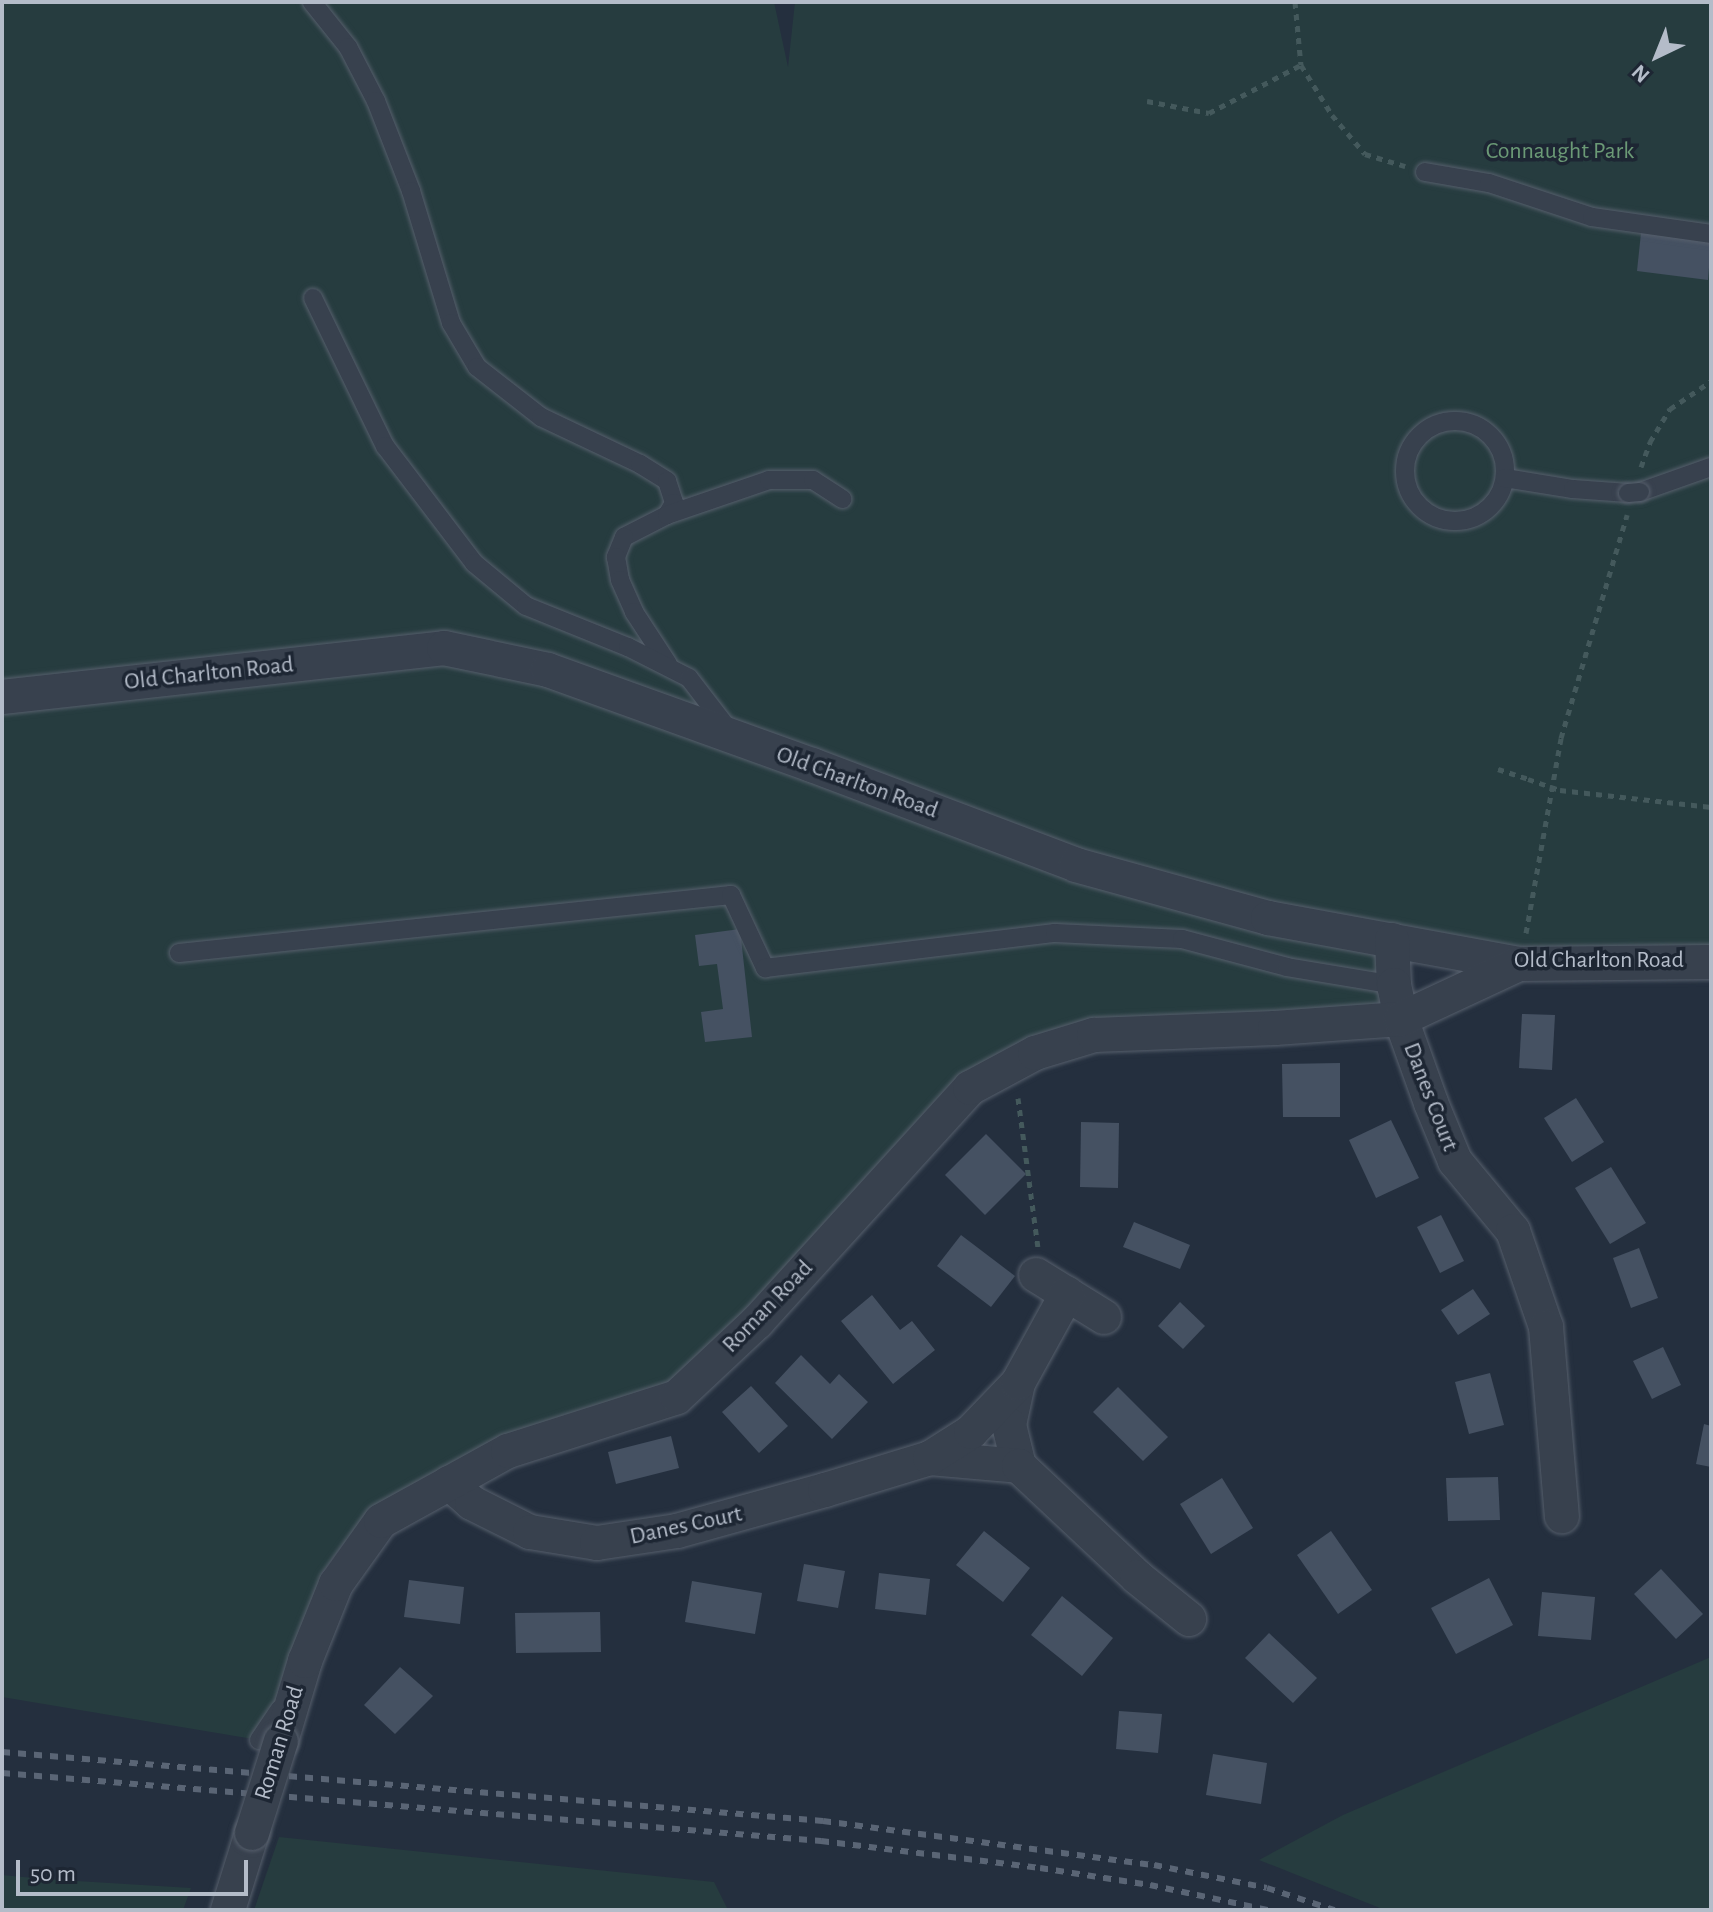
<!DOCTYPE html>
<style>
body{margin:0}
#map{position:relative;width:1713px;height:1912px;overflow:hidden;background:#242f3e;font-family:"Alegreya Sans",sans-serif}
div>[style]{position:absolute}
.green>*{inset:0;background:#263c3f}
.building>*{inset:0;background:#455162}
.path>*{height:5px;margin-top:-2.5px;transform-origin:0;background:repeating-linear-gradient(90deg,#44595c 0 6px,transparent 0 12px)}
.roads{filter:drop-shadow(0 0 2px #565f6c) drop-shadow(0 0 2px #565f6c)}
.lane>*{height:18px;margin:-9px;padding:0 9px;transform-origin:9px;border-radius:9px;background:#38414e}
.lane>.ring{margin:-9px;padding:0;box-sizing:content-box;background:none;border:18px solid #38414e;border-radius:50%}
.street>*{height:34px;margin:-17px;padding:0 17px;transform-origin:17px;border-radius:17px;background:#38414e}
.rail>*{height:6px;margin-top:-3px;transform-origin:0;background:repeating-linear-gradient(90deg,#5a6575 0 8px,transparent 0 16px)}
.path-bridge>*{height:5px;margin-top:-2.5px;transform-origin:0;background:repeating-linear-gradient(90deg,#44595c 0 6px,transparent 0 12px)}
.bridges{filter:drop-shadow(0 0 2px #565f6c) drop-shadow(0 0 2px #565f6c)}
.lane-bridge>*{height:18px;margin:-9px;padding:0 9px;transform-origin:9px;border-radius:9px;background:#38414e}
.street-bridge>*{height:34px;margin:-17px;padding:0 17px;transform-origin:17px;border-radius:17px;background:#38414e}
span{translate:-50% -50%;white-space:nowrap;text-align:center;line-height:1.15;-webkit-text-stroke:7px #1d2633;paint-order:stroke}
.park-label{font-size:24px;color:#6b9a76}
.street-label{font-size:24px;color:#b4bcc9}
.frame{position:absolute;inset:0;border:4px solid #b4bcc9;pointer-events:none}
.north{position:absolute;left:1617px;top:16px;width:80px;height:80px;-webkit-text-stroke:6px #1d2633;paint-order:stroke;rotate:223deg;font-size:22px;font-weight:700;line-height:32px;text-align:center;color:#b4bcc9}
.north::after{content:'';display:block;margin:auto;width:28px;height:36px;background:#b4bcc9;clip-path:polygon(50% 0,100% 100%,50% 72%,0 100%)}
.scale{position:absolute;left:16px;top:1860px;width:232px;height:36px;box-sizing:border-box;border:4px solid #b4bcc9;border-top:0;padding-left:10px;font-size:24px;line-height:28px;white-space:nowrap;color:#b4bcc9;-webkit-text-stroke:6px #1d2633;paint-order:stroke}
</style>
<div id="map">
<div class="green">
<div style="clip-path:polygon(2px 2px,774px 2px,788px 67px,795px 2px,1711px 2px,1711px 962px,1393px 940px,1401px 1019px,1094px 1035px,970px 1088px,677px 1397px,368px 1511px,321px 1574px,296px 1658px,259px 1740px,2px 1697px)"></div>
<div style="clip-path:polygon(1711px 1657px,1711px 1910px,1385px 1910px,1259px 1860px,1343px 1815px)"></div>
<div style="clip-path:polygon(279px 1837px,714px 1882px,728px 1910px,254px 1910px)"></div>
<div style="clip-path:polygon(2px 1875px,44px 1879px,191px 1888px,183px 1910px,2px 1910px)"></div>
</div>
<div class="building">
<div style="clip-path:polygon(1641px 233px,1711px 243px,1708px 280px,1637px 271px)"></div>
<div style="clip-path:polygon(740px 929px,752px 1037px,705px 1042px,701px 1012px,723px 1009px,717px 964px,699px 966px,695px 935px)"></div>
<div style="clip-path:polygon(1522px 1014px,1555px 1015px,1552px 1070px,1519px 1068px)"></div>
<div style="clip-path:polygon(1340px 1063px,1340px 1117px,1283px 1117px,1282px 1064px)"></div>
<div style="clip-path:polygon(1576px 1098px,1604px 1142px,1572px 1162px,1544px 1118px)"></div>
<div style="clip-path:polygon(1391px 1120px,1419px 1178px,1376px 1198px,1349px 1140px)"></div>
<div style="clip-path:polygon(1081px 1122px,1119px 1123px,1118px 1188px,1080px 1187px)"></div>
<div style="clip-path:polygon(986px 1134px,1026px 1174px,985px 1215px,945px 1175px)"></div>
<div style="clip-path:polygon(1611px 1167px,1646px 1223px,1610px 1244px,1575px 1188px)"></div>
<div style="clip-path:polygon(1441px 1215px,1464px 1261px,1440px 1273px,1417px 1227px)"></div>
<div style="clip-path:polygon(1134px 1222px,1190px 1245px,1180px 1269px,1123px 1247px)"></div>
<div style="clip-path:polygon(961px 1235px,1015px 1276px,991px 1307px,937px 1266px)"></div>
<div style="clip-path:polygon(1639px 1248px,1658px 1298px,1631px 1308px,1613px 1258px)"></div>
<div style="clip-path:polygon(1473px 1289px,1490px 1314px,1458px 1335px,1441px 1310px)"></div>
<div style="clip-path:polygon(872px 1295px,900px 1330px,912px 1321px,935px 1350px,893px 1384px,841px 1321px)"></div>
<div style="clip-path:polygon(1180px 1302px,1205px 1326px,1183px 1349px,1158px 1326px)"></div>
<div style="clip-path:polygon(1663px 1347px,1681px 1385px,1652px 1399px,1633px 1361px)"></div>
<div style="clip-path:polygon(801px 1355px,830px 1384px,839px 1374px,868px 1402px,832px 1439px,775px 1383px)"></div>
<div style="clip-path:polygon(1490px 1373px,1504px 1425px,1469px 1434px,1455px 1382px)"></div>
<div style="clip-path:polygon(751px 1386px,788px 1426px,759px 1453px,722px 1412px)"></div>
<div style="clip-path:polygon(1118px 1387px,1168px 1437px,1143px 1461px,1093px 1412px)"></div>
<div style="clip-path:polygon(1704px 1424px,1711px 1426px,1711px 1467px,1696px 1464px)"></div>
<div style="clip-path:polygon(671px 1436px,679px 1468px,616px 1484px,608px 1452px)"></div>
<div style="clip-path:polygon(1498px 1477px,1500px 1520px,1448px 1521px,1446px 1478px)"></div>
<div style="clip-path:polygon(1222px 1478px,1253px 1528px,1211px 1554px,1180px 1504px)"></div>
<div style="clip-path:polygon(984px 1531px,1030px 1568px,1003px 1602px,956px 1565px)"></div>
<div style="clip-path:polygon(1331px 1531px,1372px 1590px,1338px 1614px,1297px 1555px)"></div>
<div style="clip-path:polygon(804px 1564px,845px 1571px,838px 1608px,797px 1601px)"></div>
<div style="clip-path:polygon(1661px 1569px,1703px 1614px,1676px 1639px,1634px 1594px)"></div>
<div style="clip-path:polygon(879px 1573px,930px 1579px,926px 1615px,875px 1609px)"></div>
<div style="clip-path:polygon(1489px 1578px,1513px 1625px,1456px 1654px,1431px 1608px)"></div>
<div style="clip-path:polygon(409px 1580px,464px 1587px,460px 1624px,404px 1617px)"></div>
<div style="clip-path:polygon(692px 1581px,762px 1593px,755px 1634px,685px 1622px)"></div>
<div style="clip-path:polygon(1542px 1592px,1595px 1597px,1591px 1640px,1538px 1636px)"></div>
<div style="clip-path:polygon(1062px 1596px,1113px 1638px,1082px 1676px,1031px 1635px)"></div>
<div style="clip-path:polygon(600px 1612px,601px 1652px,516px 1653px,515px 1613px)"></div>
<div style="clip-path:polygon(1269px 1633px,1317px 1678px,1293px 1703px,1245px 1658px)"></div>
<div style="clip-path:polygon(400px 1667px,433px 1696px,395px 1734px,364px 1705px)"></div>
<div style="clip-path:polygon(1119px 1711px,1162px 1714px,1158px 1753px,1116px 1749px)"></div>
<div style="clip-path:polygon(1213px 1754px,1267px 1763px,1261px 1804px,1206px 1795px)"></div>
</div>
<div class="path">
<div style="left:1295px;top:2px;width:63px;rotate:84.6deg"></div>
<div style="left:1301px;top:65px;width:59px;rotate:58.2deg"></div>
<div style="left:1332px;top:115px;width:51px;rotate:49.8deg"></div>
<div style="left:1365px;top:154px;width:42px;rotate:16.7deg"></div>
<div style="left:1147px;top:101px;width:63px;rotate:11deg"></div>
<div style="left:1209px;top:113px;width:104px;rotate:-27.6deg"></div>
<div style="left:1641px;top:467px;width:27px;rotate:-70deg"></div>
<div style="left:1650px;top:442px;width:39px;rotate:-59deg"></div>
<div style="left:1670px;top:409px;width:50px;rotate:-34.3deg"></div>
<div style="left:1498px;top:769px;width:32px;rotate:18deg"></div>
<div style="left:1560px;top:790px;width:152px;rotate:6.4deg"></div>
<div style="left:1526px;top:933px;width:198px;rotate:-79.8deg"></div>
<div style="left:1561px;top:738px;width:233px;rotate:-73.5deg"></div>
<div style="left:1018px;top:1098px;width:150px;rotate:82.4deg"></div>
</div>
<div class="roads">
<div class="lane">
<div style="left:312px;top:2px;width:58px;rotate:51.3deg"></div>
<div style="left:348px;top:47px;width:61px;rotate:62.6deg"></div>
<div style="left:376px;top:101px;width:97px;rotate:68.7deg"></div>
<div style="left:411px;top:191px;width:138px;rotate:73.1deg"></div>
<div style="left:451px;top:323px;width:51px;rotate:59.4deg"></div>
<div style="left:477px;top:367px;width:81px;rotate:38deg"></div>
<div style="left:541px;top:417px;width:110px;rotate:25.4deg"></div>
<div style="left:640px;top:464px;width:32px;rotate:32deg"></div>
<div style="left:667px;top:481px;width:23px;rotate:72deg"></div>
<div style="left:674px;top:503px;width:14px;rotate:120deg"></div>
<div style="left:667px;top:515px;width:48px;rotate:152.9deg"></div>
<div style="left:624px;top:537px;width:22px;rotate:112deg"></div>
<div style="left:616px;top:557px;width:23px;rotate:80deg"></div>
<div style="left:620px;top:580px;width:35px;rotate:66deg"></div>
<div style="left:634px;top:612px;width:62px;rotate:56.8deg"></div>
<div style="left:1425px;top:172px;width:65px;rotate:9.8deg"></div>
<div style="left:1489px;top:183px;width:108px;rotate:18.3deg"></div>
<div style="left:1592px;top:217px;width:120px;rotate:8.1deg"></div>
<div style="left:313px;top:298px;width:165px;rotate:64.1deg"></div>
<div style="left:385px;top:446px;width:147px;rotate:52.7deg"></div>
<div style="left:474px;top:563px;width:67px;rotate:39.6deg"></div>
<div style="left:526px;top:606px;width:110px;rotate:21.9deg"></div>
<div style="left:628px;top:647px;width:68px;rotate:26.9deg"></div>
<div style="left:689px;top:678px;width:66px;rotate:52.4deg"></div>
<div class="ring" style="left:1405px;top:421px;width:82px;height:82px"></div>
<div style="left:1505px;top:478px;width:69px;rotate:9.2deg"></div>
<div style="left:1573px;top:489px;width:55px;rotate:4.2deg"></div>
<div style="left:1640px;top:492px;width:75px;rotate:-19.4deg"></div>
<div style="left:667px;top:515px;width:108px;rotate:-18.9deg"></div>
<div style="left:769px;top:480px;width:44px"></div>
<div style="left:813px;top:480px;width:35px;rotate:33deg"></div>
<div style="left:179px;top:953px;width:555px;rotate:-6deg"></div>
<div style="left:731px;top:895px;width:81px;rotate:65deg"></div>
<div style="left:765px;top:968px;width:292px;rotate:-6.9deg"></div>
<div style="left:1055px;top:933px;width:127px;rotate:2.7deg"></div>
<div style="left:1182px;top:939px;width:109px;rotate:14.9deg"></div>
<div style="left:1287px;top:967px;width:109px;rotate:9.5deg"></div>
<div style="left:259px;top:1740px;width:37px;rotate:-56deg"></div>
</div>
<div class="street">
<div style="left:2px;top:697px;width:445px;rotate:-6.3deg"></div>
<div style="left:444px;top:648px;width:106px;rotate:11.9deg"></div>
<div style="left:548px;top:670px;width:281px;rotate:19.8deg"></div>
<div style="left:812px;top:765px;width:282px;rotate:20.7deg"></div>
<div style="left:1076px;top:865px;width:199px;rotate:15.4deg"></div>
<div style="left:1268px;top:918px;width:255px;rotate:10.4deg"></div>
<div style="left:1519px;top:964px;width:192px;rotate:-0.6deg"></div>
<div style="left:1392px;top:940px;width:45px;rotate:87.5deg"></div>
<div style="left:1394px;top:985px;width:35px;rotate:78deg"></div>
<div style="left:1401px;top:1019px;width:89px;rotate:70.3deg"></div>
<div style="left:1431px;top:1103px;width:63px;rotate:67.5deg"></div>
<div style="left:1455px;top:1161px;width:91px;rotate:50.4deg"></div>
<div style="left:1513px;top:1231px;width:102px;rotate:71deg"></div>
<div style="left:1546px;top:1327px;width:190px;rotate:85.2deg"></div>
<div style="left:1036px;top:1275px;width:80px;rotate:31.7deg"></div>
<div style="left:1018px;top:1383px;width:43px;rotate:102.1deg"></div>
<div style="left:1009px;top:1425px;width:42px;rotate:76.3deg"></div>
<div style="left:930px;top:1458px;width:89px;rotate:5.1deg"></div>
<div style="left:1019px;top:1466px;width:162px;rotate:43.2deg"></div>
<div style="left:1137px;top:1577px;width:67px;rotate:38.9deg"></div>
<div style="left:449px;top:1483px;width:30px;rotate:41deg"></div>
<div style="left:472px;top:1503px;width:65px;rotate:26.6deg"></div>
<div style="left:530px;top:1532px;width:68px;rotate:9.3deg"></div>
<div style="left:597px;top:1543px;width:81px;rotate:-8.5deg"></div>
<div style="left:677px;top:1531px;width:154px;rotate:-15.5deg"></div>
<div style="left:825px;top:1490px;width:110px;rotate:-16.9deg"></div>
<div style="left:930px;top:1458px;width:49px;rotate:-32.4deg"></div>
<div style="left:971px;top:1432px;width:68px;rotate:-46.2deg"></div>
<div style="left:1018px;top:1383px;width:102px;rotate:-61.2deg"></div>
<div style="left:281px;top:1741px;width:84px;rotate:-73.3deg"></div>
<div style="left:305px;top:1661px;width:83px;rotate:-68.1deg"></div>
<div style="left:336px;top:1584px;width:77px;rotate:-54.5deg"></div>
<div style="left:381px;top:1521px;width:145px;rotate:-28.9deg"></div>
<div style="left:508px;top:1451px;width:177px;rotate:-17.7deg"></div>
<div style="left:677px;top:1397px;width:110px;rotate:-43.2deg"></div>
<div style="left:757px;top:1322px;width:316px;rotate:-47.7deg"></div>
<div style="left:970px;top:1088px;width:74px;rotate:-28.3deg"></div>
<div style="left:1035px;top:1053px;width:62px;rotate:-17deg"></div>
<div style="left:1094px;top:1035px;width:181px;rotate:-2.2deg"></div>
<div style="left:1275px;top:1028px;width:126px;rotate:-4.1deg"></div>
<div style="left:1401px;top:1019px;width:130px;rotate:-25deg"></div>
<div style="left:228px;top:1910px;width:81px;rotate:-72.7deg"></div>
</div>
</div>
<div class="rail">
<div style="left:2px;top:1752px;width:824px;rotate:4.8deg"></div>
<div style="left:823px;top:1821px;width:334px;rotate:7.6deg"></div>
<div style="left:1154px;top:1865px;width:115px;rotate:11.5deg"></div>
<div style="left:1267px;top:1888px;width:71px;rotate:18.2deg"></div>
<div style="left:2px;top:1773px;width:822px;rotate:4.75deg"></div>
<div style="left:821px;top:1841px;width:221px;rotate:7deg"></div>
<div style="left:1040px;top:1868px;width:111px;rotate:8.8deg"></div>
<div style="left:1150px;top:1885px;width:121px;rotate:12deg"></div>
</div>
<div class="path-bridge">
<div style="left:1528px;top:779px;width:34px;rotate:19deg"></div>
</div>
<div class="bridges">
<div class="lane-bridge">
<div style="left:1628px;top:493px;width:12px;rotate:-5deg"></div>
</div>
<div class="street-bridge">
<div style="left:252px;top:1833px;width:96px;rotate:-72.5deg"></div>
</div>
</div>
<div class="park-label">
<span style="left:1560px;top:152px">Connaught Park</span>
</div>
<div class="street-label">
<span style="left:209px;top:674px;rotate:-6deg">Old Charlton Road</span>
<span style="left:857px;top:783px;rotate:20deg">Old Charlton Road</span>
<span style="left:1599px;top:961px">Old Charlton Road</span>
<span style="left:1430px;top:1097px;rotate:69deg">Danes Court</span>
<span style="left:768px;top:1307px;rotate:-46deg">Roman Road</span>
<span style="left:686px;top:1526px;rotate:-12deg">Danes Court</span>
<span style="left:280px;top:1743px;rotate:-73deg">Roman Road</span>
</div>
<div class="frame"></div>
<div class="north">N</div>
<div class="scale">50 m</div>
</div>
